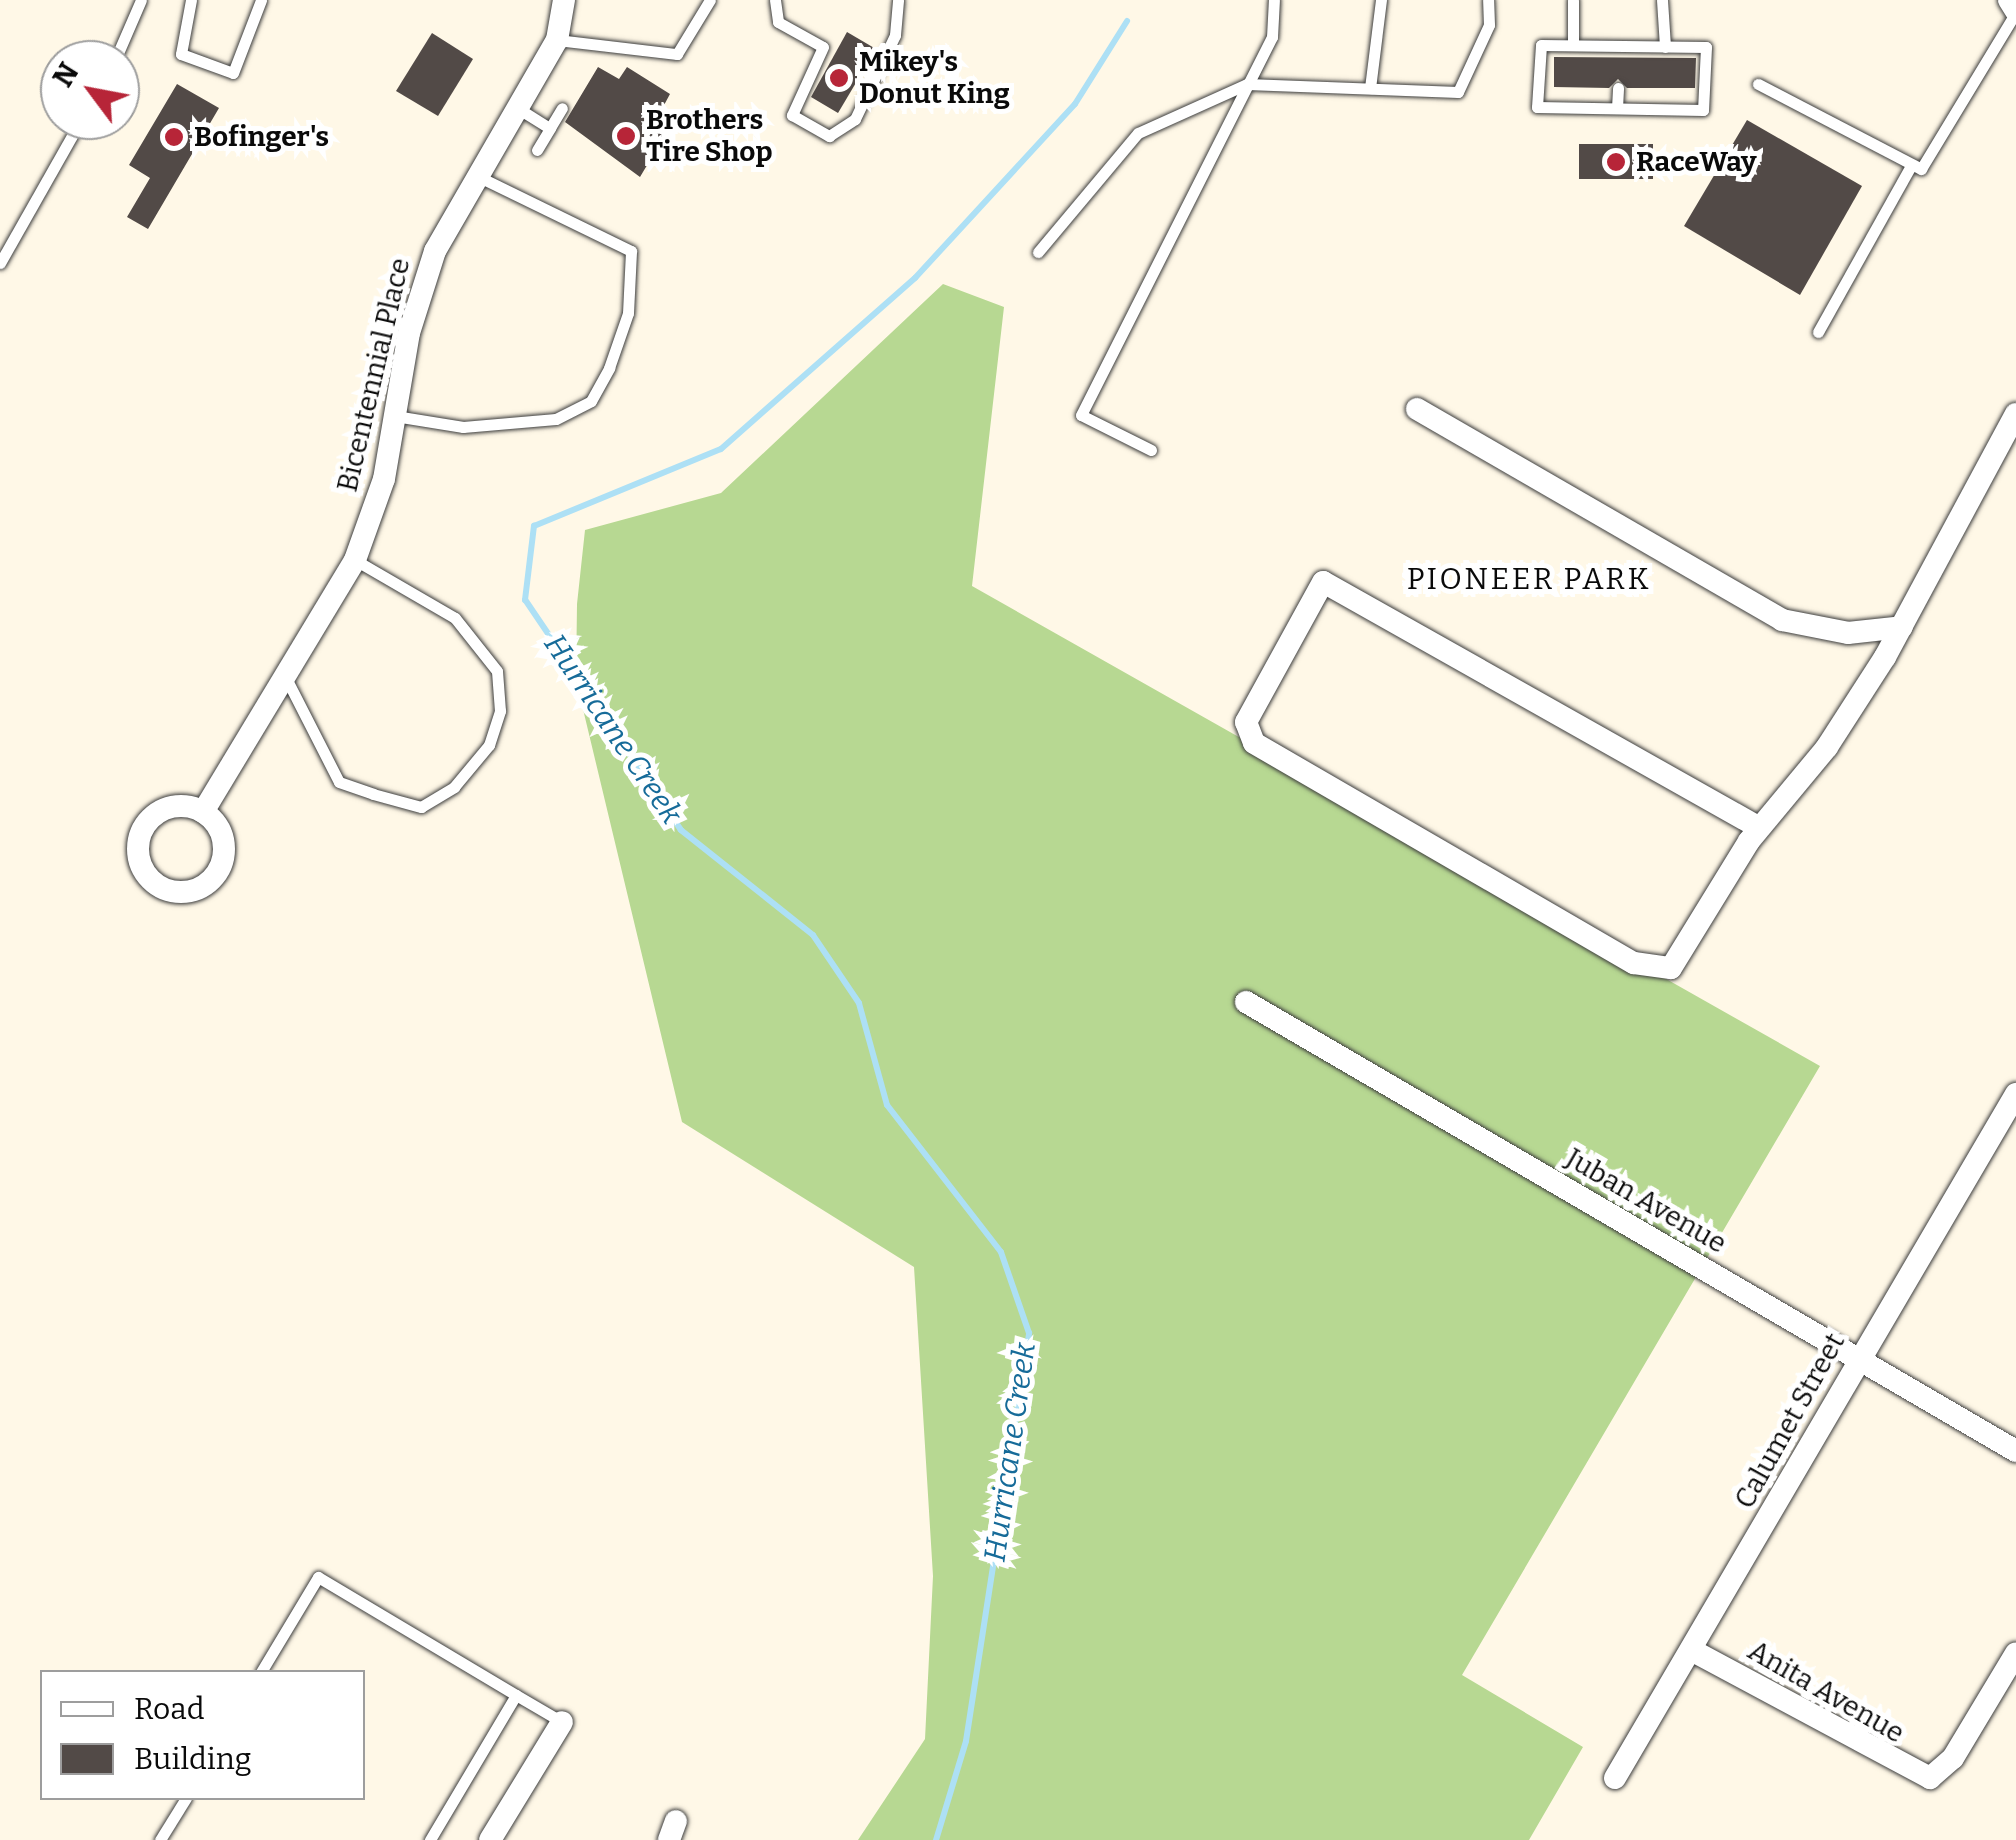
<!DOCTYPE html>
<style>
body{margin:0}
#map{position:relative;width:2016px;height:1840px;overflow:hidden;background:#fff8e7;font-family:Bitter,serif}
div>[style]{position:absolute}
.forest>*{inset:0;background:#b7d892}
.stream>*{height:6px;margin:-3px;padding:0 3px;transform-origin:3px;border-radius:3px;background:#ade0f5}
.building>*{inset:0;background:#524a47}
.roads{filter:drop-shadow(0 0 2px #3d3d3d) drop-shadow(0 0 2px #3d3d3d)}
.lane>*{height:11px;margin:-5.5px;padding:0 5.5px;transform-origin:5.5px;border-radius:5.5px;background:#fff}
.street>*{height:22px;margin:-11px;padding:0 11px;transform-origin:11px;border-radius:11px;background:#fff}
.street>.ring{margin:-11px;padding:0;box-sizing:content-box;background:none;border:22px solid #fff;border-radius:50%}
.dots>*{width:28px;height:28px;translate:-50% -50%;box-sizing:border-box;border:5px solid #fff;border-radius:50%}
span{translate:-50% -50%;white-space:nowrap;text-align:center;line-height:1.15;-webkit-text-stroke:10px #fff;paint-order:stroke}
.poi-label{font-size:28px;color:#0a0a0a;font-weight:700}
.left{translate:0 -50%;text-align:left}
.street-label{font-size:28px;color:#0a0a0a}
.neighbourhood-label{font-size:30px;color:#0a0a0a;letter-spacing:2.5px}
.water-label{font-size:30px;color:#166b99;font-style:italic}
.legend{position:absolute;left:40px;top:1670px;width:325px;height:130px;box-sizing:border-box;background:#fff;border:2px solid #9d9d9d;margin:0;padding:12px 18px;list-style:none;font-size:30px;color:#0a0a0a}
.legend li{display:flex;align-items:center;gap:20px;height:50px}
.legend b{width:50px;border:2px solid #9d9d9d}
.north{position:absolute;left:40px;top:40px;width:100px;height:100px;box-sizing:border-box;background:#fff;border:2px solid #9d9d9d;border-radius:50%;rotate:302deg;font-size:28px;font-weight:700;line-height:40px;text-align:center;color:#0a0a0a}
.north::after{content:'';display:block;margin:auto;width:35px;height:45px;background:#b72538;clip-path:polygon(50% 0,100% 100%,50% 72%,0 100%)}
</style>
<div id="map">
<div class="forest">
<div style="clip-path:polygon(943px 284px,1004px 307px,972px 586px,1820px 1066px,1462px 1675px,1583px 1747px,1529px 1840px,858px 1840px,925px 1739px,933px 1576px,914px 1267px,682px 1122px,576px 680px,577px 604px,585px 530px,721px 493px)"></div>
</div>
<div class="stream">
<div style="left:936px;top:1840px;width:103px;rotate:-73.1deg"></div>
<div style="left:966px;top:1741px;width:413px;rotate:-81.2deg"></div>
<div style="left:1029px;top:1333px;width:86px;rotate:-109.1deg"></div>
<div style="left:1001px;top:1252px;width:186px;rotate:-127.8deg"></div>
<div style="left:887px;top:1105px;width:106px;rotate:-105.4deg"></div>
<div style="left:859px;top:1003px;width:82px;rotate:-124.1deg"></div>
<div style="left:813px;top:935px;width:169px;rotate:-141.5deg"></div>
<div style="left:681px;top:830px;width:278px;rotate:-124.1deg"></div>
<div style="left:525px;top:600px;width:75px;rotate:-83.1deg"></div>
<div style="left:534px;top:526px;width:202px;rotate:-22.4deg"></div>
<div style="left:721px;top:449px;width:259px;rotate:-41.4deg"></div>
<div style="left:915px;top:278px;width:236px;rotate:-47.4deg"></div>
<div style="left:1075px;top:104px;width:98px;rotate:-57.9deg"></div>
</div>
<div class="building">
<div style="clip-path:polygon(847px 32px,876px 49px,838px 113px,811px 97px)"></div>
<div style="clip-path:polygon(432px 33px,473px 59px,438px 116px,396px 91px)"></div>
<div style="clip-path:polygon(1554px 57px,1696px 58px,1695px 88px,1627px 88px,1618px 79px,1609px 88px,1554px 87px)"></div>
<div style="clip-path:polygon(598px 67px,619px 79px,627px 67px,670px 94px,663px 107px,677px 115px,640px 177px,565px 122px)"></div>
<div style="clip-path:polygon(177px 84px,219px 108px,148px 229px,127px 217px,150px 178px,129px 165px)"></div>
<div style="clip-path:polygon(1747px 120px,1862px 186px,1800px 295px,1684px 226px)"></div>
<div style="clip-path:polygon(1579px 144px,1653px 144px,1653px 179px,1579px 179px)"></div>
</div>
<div class="roads">
<div class="lane">
<div style="left:191px;top:0;width:55px;rotate:100.5deg"></div>
<div style="left:181px;top:54px;width:55px;rotate:20.1deg"></div>
<div style="left:233px;top:73px;width:78px;rotate:-69deg"></div>
<div style="left:775px;top:0;width:22px;rotate:82deg"></div>
<div style="left:778px;top:22px;width:51px;rotate:29.1deg"></div>
<div style="left:823px;top:47px;width:75px;rotate:114.5deg"></div>
<div style="left:792px;top:115px;width:43px;rotate:29.6deg"></div>
<div style="left:829px;top:136px;width:31px;rotate:-33deg"></div>
<div style="left:855px;top:119px;width:93px;rotate:-64.5deg"></div>
<div style="left:895px;top:35px;width:35px;rotate:-85deg"></div>
<div style="left:1662px;top:0;width:47px;rotate:86.3deg"></div>
<div style="left:557px;top:40px;width:121px;rotate:6.7deg"></div>
<div style="left:677px;top:54px;width:63px;rotate:-58.6deg"></div>
<div style="left:1541px;top:45px;width:165px;rotate:0.7deg"></div>
<div style="left:1706px;top:47px;width:63px;rotate:92.7deg"></div>
<div style="left:1703px;top:110px;width:166px;rotate:-179deg"></div>
<div style="left:1537px;top:107px;width:62px;rotate:-86.3deg"></div>
<div style="left:1573px;top:45px;width:45px;rotate:-90deg"></div>
<div style="left:115px;top:60px;width:65px;rotate:-66.6deg"></div>
<div style="left:1758px;top:84px;width:184px;rotate:27.5deg"></div>
<div style="left:1921px;top:169px;width:184px;rotate:-58.8deg"></div>
<div style="left:1370px;top:88px;width:89px;rotate:-82.9deg"></div>
<div style="left:1617px;top:108px;width:20px;rotate:-87deg"></div>
<div style="left:519px;top:109px;width:36px;rotate:32deg"></div>
<div style="left:550px;top:128px;width:23px;rotate:-59deg"></div>
<div style="left:537px;top:150px;width:26px;rotate:-59deg"></div>
<div style="left:1038px;top:252px;width:155px;rotate:-50deg"></div>
<div style="left:1138px;top:133px;width:120px;rotate:-24.2deg"></div>
<div style="left:1247px;top:84px;width:211px;rotate:2.2deg"></div>
<div style="left:1458px;top:92px;width:74px;rotate:-65.2deg"></div>
<div style="left:1489px;top:25px;width:25px;rotate:-92deg"></div>
<div style="left:0;top:263px;width:164px;rotate:-60.5deg"></div>
<div style="left:1818px;top:332px;width:187px;rotate:-60.8deg"></div>
<div style="left:395px;top:416px;width:69px;rotate:9.2deg"></div>
<div style="left:463px;top:427px;width:93px;rotate:-4.9deg"></div>
<div style="left:556px;top:419px;width:39px;rotate:-27deg"></div>
<div style="left:591px;top:401px;width:38px;rotate:-61deg"></div>
<div style="left:609px;top:368px;width:58px;rotate:-70.9deg"></div>
<div style="left:628px;top:313px;width:62px;rotate:-87.2deg"></div>
<div style="left:631px;top:251px;width:169px;rotate:-154deg"></div>
<div style="left:1151px;top:450px;width:78px;rotate:-153.4deg"></div>
<div style="left:1081px;top:415px;width:424px;rotate:-63.2deg"></div>
<div style="left:1272px;top:37px;width:37px;rotate:-87deg"></div>
<div style="left:287px;top:680px;width:114px;rotate:63deg"></div>
<div style="left:339px;top:782px;width:36px;rotate:19deg"></div>
<div style="left:373px;top:794px;width:50px;rotate:15.2deg"></div>
<div style="left:421px;top:807px;width:39px;rotate:-31deg"></div>
<div style="left:454px;top:787px;width:55px;rotate:-50.2deg"></div>
<div style="left:489px;top:745px;width:36px;rotate:-72deg"></div>
<div style="left:500px;top:711px;width:40px;rotate:-94.3deg"></div>
<div style="left:497px;top:671px;width:68px;rotate:-128.4deg"></div>
<div style="left:455px;top:618px;width:116px;rotate:-149.9deg"></div>
<div style="left:261px;top:1672px;width:111px;rotate:-59deg"></div>
<div style="left:318px;top:1577px;width:230px;rotate:30.8deg"></div>
<div style="left:516px;top:1695px;width:169px;rotate:120.7deg"></div>
<div style="left:516px;top:1695px;width:53px;rotate:30.4deg"></div>
<div style="left:160px;top:1840px;width:49px;rotate:-58.2deg"></div>
</div>
<div class="street">
<div style="left:2009px;top:0;width:13px;rotate:58deg"></div>
<div style="left:1417px;top:409px;width:422px;rotate:30deg"></div>
<div style="left:1782px;top:620px;width:67px;rotate:11.1deg"></div>
<div style="left:1848px;top:633px;width:54px;rotate:-6.3deg"></div>
<div class="ring" style="left:138px;top:806px;width:64px;height:64px"></div>
<div style="left:203px;top:812px;width:294px;rotate:-58.9deg"></div>
<div style="left:355px;top:560px;width:86px;rotate:-70.3deg"></div>
<div style="left:384px;top:479px;width:148px;rotate:-80.3deg"></div>
<div style="left:409px;top:333px;width:86px;rotate:-72.4deg"></div>
<div style="left:435px;top:251px;width:244px;rotate:-60deg"></div>
<div style="left:557px;top:40px;width:41px;rotate:-80.1deg"></div>
<div style="left:1758px;top:827px;width:499px;rotate:-150.6deg"></div>
<div style="left:1323px;top:582px;width:160px;rotate:118.8deg"></div>
<div style="left:1246px;top:722px;width:22px;rotate:69deg"></div>
<div style="left:1254px;top:743px;width:439px;rotate:30.1deg"></div>
<div style="left:1634px;top:963px;width:37px;rotate:8deg"></div>
<div style="left:1671px;top:968px;width:149px;rotate:-58.4deg"></div>
<div style="left:1749px;top:841px;width:122px;rotate:-50.3deg"></div>
<div style="left:1827px;top:747px;width:107px;rotate:-57.2deg"></div>
<div style="left:1885px;top:657px;width:276px;rotate:-61.7deg"></div>
<div style="left:1246px;top:1002px;width:891px;rotate:30.25deg"></div>
<div style="left:1695px;top:1652px;width:267px;rotate:28.2deg"></div>
<div style="left:1930px;top:1778px;width:30px;rotate:-41deg"></div>
<div style="left:1953px;top:1758px;width:122px;rotate:-59deg"></div>
<div style="left:1615px;top:1778px;width:793px;rotate:-59.62deg"></div>
<div style="left:490px;top:1840px;width:138px;rotate:-58.6deg"></div>
<div style="left:669px;top:1840px;width:20px;rotate:-70deg"></div>
</div>
</div>
<div class="dots">
<div style="left:839px;top:78px;background:#b72538"></div>
<div style="left:626px;top:136px;background:#b72538"></div>
<div style="left:174px;top:137px;background:#b72538"></div>
<div style="left:1616px;top:162px;background:#b72538"></div>
</div>
<div class="poi-label">
<span class="left" style="left:859px;top:78px">Mikey's<br>Donut King</span>
<span class="left" style="left:646px;top:136px">Brothers<br>Tire Shop</span>
<span class="left" style="left:194px;top:137px">Bofinger's</span>
<span class="left" style="left:1636px;top:162px">RaceWay</span>
</div>
<div class="street-label">
<span style="left:374px;top:375px;rotate:-77deg">Bicentennial Place</span>
<span style="left:1646px;top:1201px;rotate:30deg">Juban Avenue</span>
<span style="left:1790px;top:1421px;rotate:-61deg">Calumet Street</span>
<span style="left:1826px;top:1692px;rotate:30deg">Anita Avenue</span>
</div>
<div class="neighbourhood-label">
<span style="left:1529px;top:579px">PIONEER PARK</span>
</div>
<div class="water-label">
<span style="left:613px;top:729px;rotate:56deg">Hurricane Creek</span>
<span style="left:1010px;top:1452px;rotate:-82deg">Hurricane Creek</span>
</div>
<ul class="legend">
<li><b style="height:12px;background:#fff"></b>Road</li>
<li><b style="height:28px;background:#524a47"></b>Building</li>
</ul>
<div class="north">N</div>
</div>
